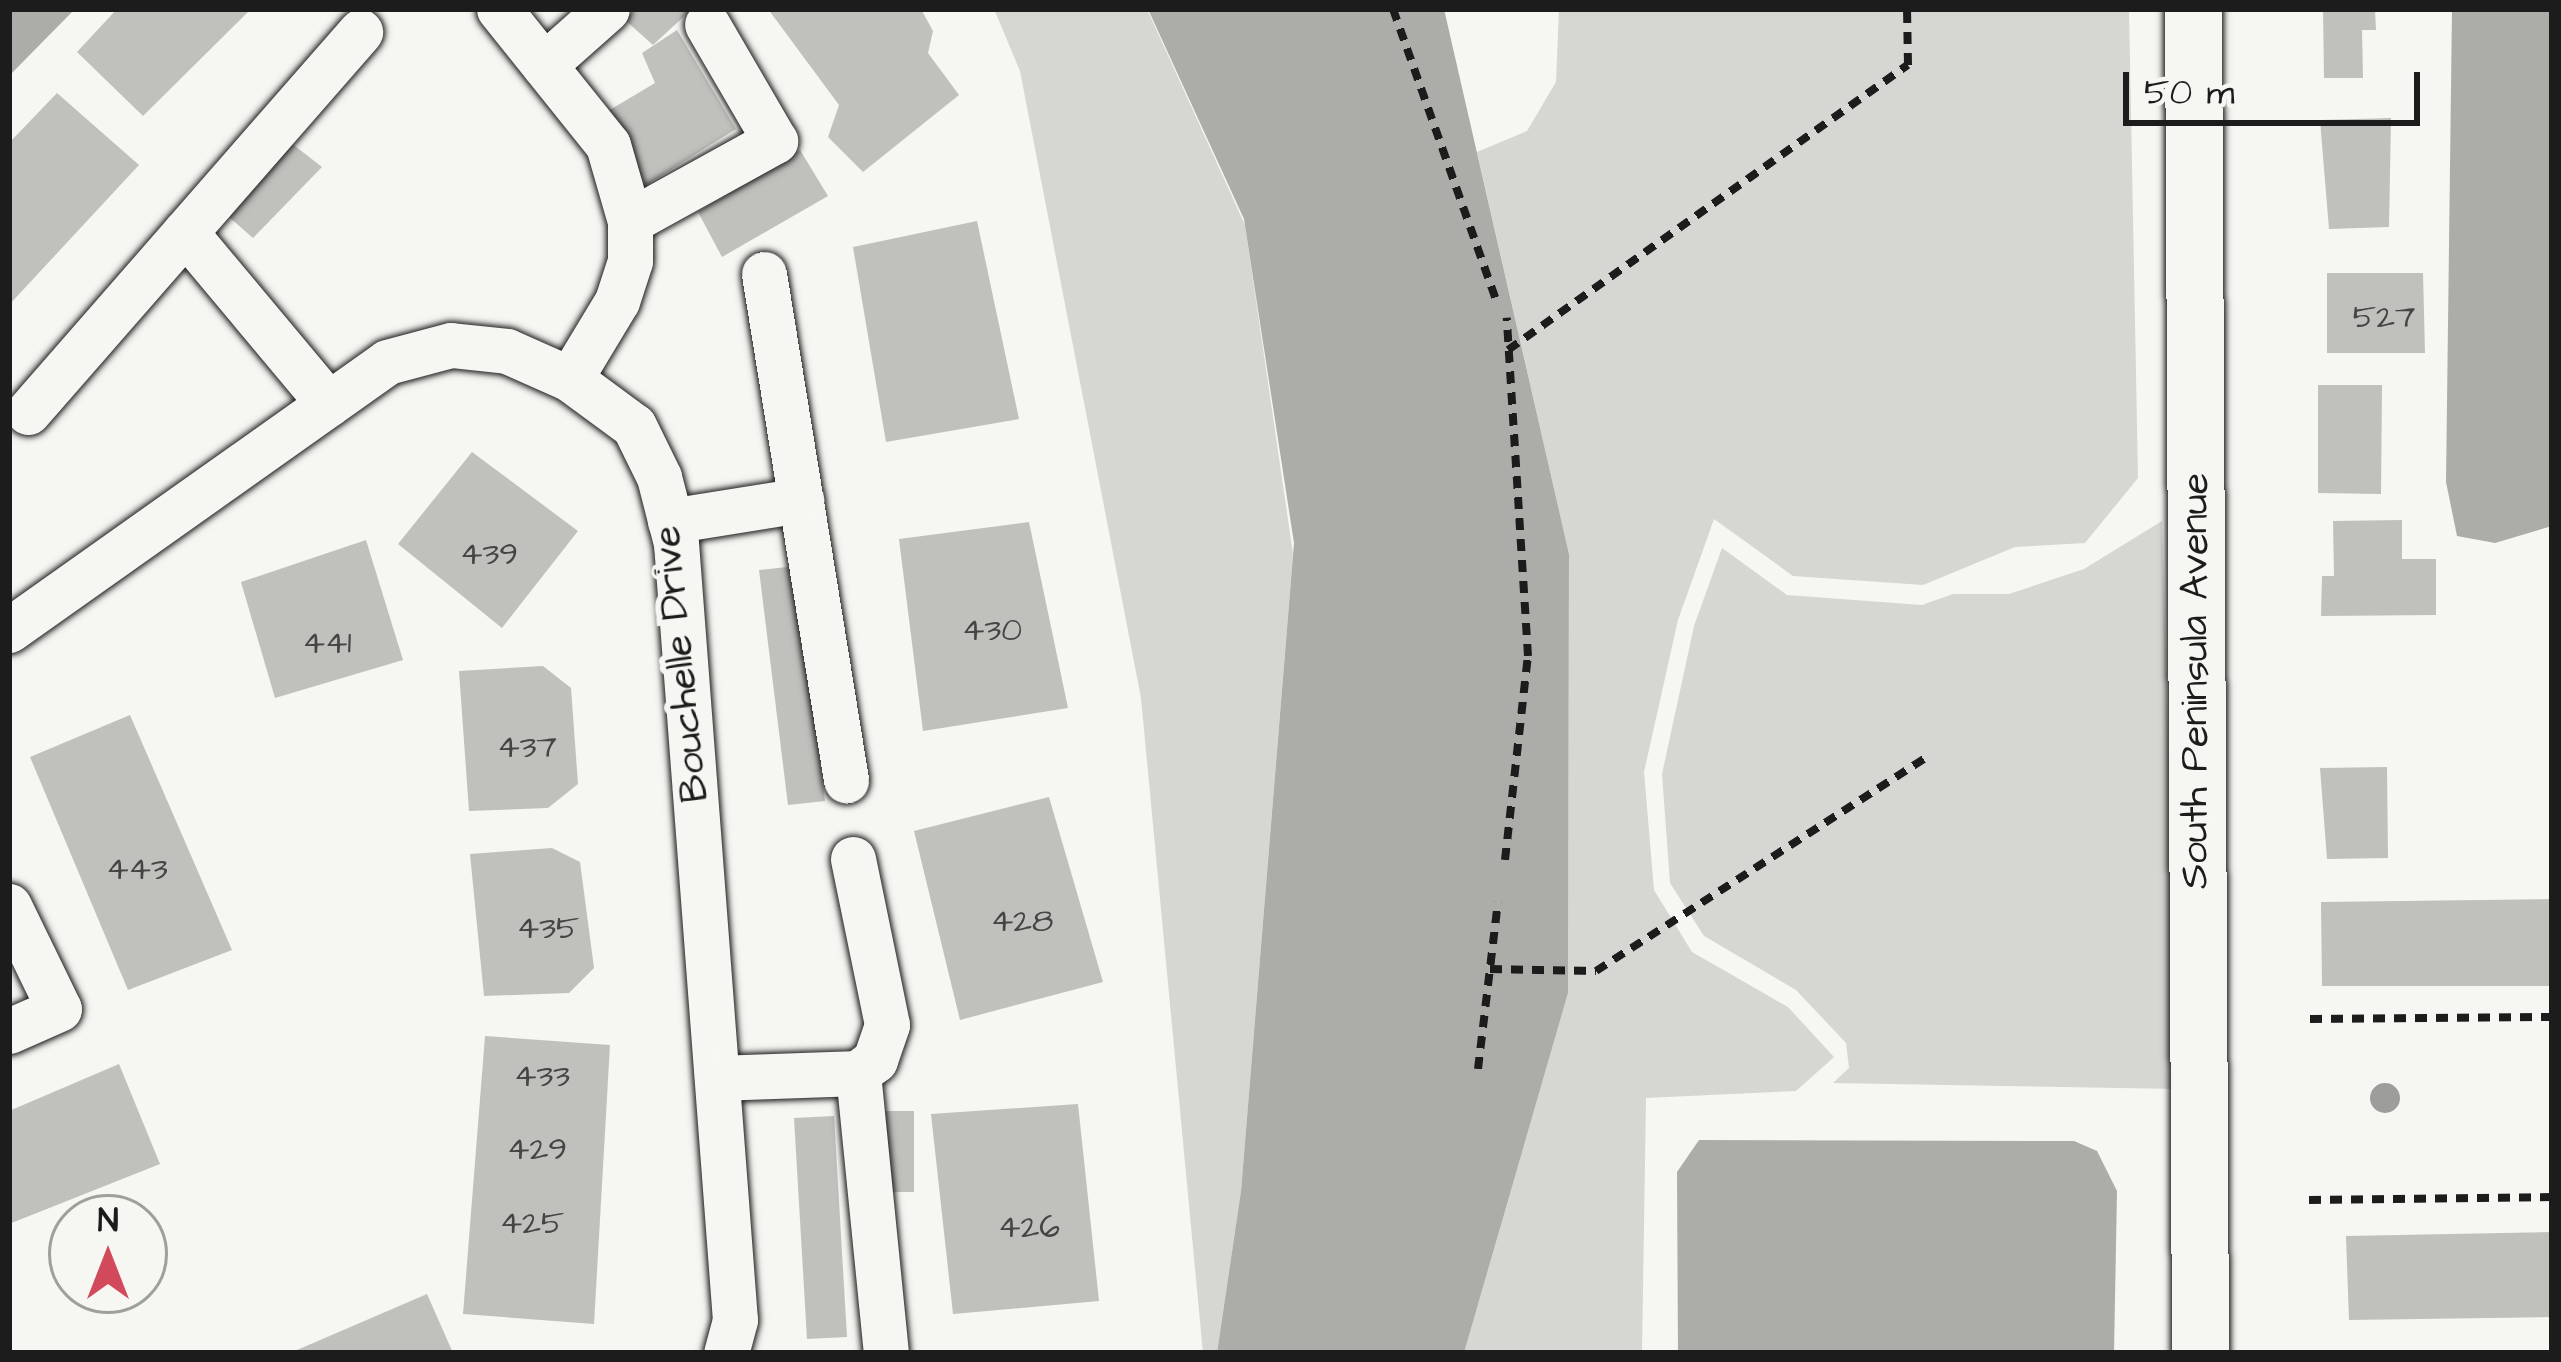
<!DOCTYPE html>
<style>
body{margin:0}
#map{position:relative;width:2561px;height:1362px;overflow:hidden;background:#f6f6f2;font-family:"Architects Daughter",sans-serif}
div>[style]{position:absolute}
.green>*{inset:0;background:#d6d6d2}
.water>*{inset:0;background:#acaca9}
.building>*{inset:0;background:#c0c0bd}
.path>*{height:8px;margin-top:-4px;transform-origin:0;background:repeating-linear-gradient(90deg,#1c1c1c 0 12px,transparent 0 21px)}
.roads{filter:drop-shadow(0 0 3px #1c1c1c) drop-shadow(0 0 3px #1c1c1c)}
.minor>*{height:45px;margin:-22.5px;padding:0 22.5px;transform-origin:22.5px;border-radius:22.5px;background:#f6f6f2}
.major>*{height:57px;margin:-28.5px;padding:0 28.5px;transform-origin:28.5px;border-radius:28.5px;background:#f6f6f2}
.trees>*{width:30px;height:30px;margin:-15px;border-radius:50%;background:#9d9d9b}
span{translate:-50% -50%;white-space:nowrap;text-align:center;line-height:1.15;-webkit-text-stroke:12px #f6f6f2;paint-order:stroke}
.number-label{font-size:33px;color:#454544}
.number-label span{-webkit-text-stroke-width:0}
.street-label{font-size:39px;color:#1c1c1c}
.frame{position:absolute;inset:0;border:12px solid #1c1c1c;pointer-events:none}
.north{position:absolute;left:48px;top:1194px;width:120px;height:120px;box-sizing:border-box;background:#f6f6f2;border:3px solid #9f9f9c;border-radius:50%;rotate:0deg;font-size:33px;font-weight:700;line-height:48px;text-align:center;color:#1c1c1c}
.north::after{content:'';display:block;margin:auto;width:42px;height:54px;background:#d1495b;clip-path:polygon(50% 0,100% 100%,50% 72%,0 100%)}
.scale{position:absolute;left:2123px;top:72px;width:297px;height:54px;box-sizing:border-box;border:6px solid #1c1c1c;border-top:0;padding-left:15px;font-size:36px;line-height:42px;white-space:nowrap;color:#1c1c1c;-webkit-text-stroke:9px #f6f6f2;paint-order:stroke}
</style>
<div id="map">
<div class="green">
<div style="clip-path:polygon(994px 9px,1147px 9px,1245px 225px,1293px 554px,1241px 1191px,1217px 1353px,1203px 1353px,1141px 698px,1020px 71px)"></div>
<div style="clip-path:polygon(1559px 9px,2129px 9px,2138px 478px,2085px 543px,2015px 547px,1923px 585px,1793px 576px,1714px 519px,1678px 620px,1644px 772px,1654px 890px,1692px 952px,1788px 1007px,1834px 1057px,1796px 1091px,1646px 1098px,1642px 1353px,1464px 1353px,1568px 993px,1569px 554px,1477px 152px,1527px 131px,1556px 82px)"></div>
<div style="clip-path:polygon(2162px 521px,2178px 1089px,1833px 1083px,1849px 1068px,1846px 1043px,1796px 990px,1704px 936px,1670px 883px,1662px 774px,1694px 626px,1722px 548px,1787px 595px,1922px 605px,1953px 594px,2009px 594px,2084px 569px)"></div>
</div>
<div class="water">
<div style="clip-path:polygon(9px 9px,75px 9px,9px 76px)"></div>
<div style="clip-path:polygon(1148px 9px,1444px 9px,1569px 554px,1568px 993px,1464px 1353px,1217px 1353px,1241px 1191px,1294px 543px,1244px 219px)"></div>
<div style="clip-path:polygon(2452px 9px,2552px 9px,2552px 526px,2495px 543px,2457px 536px,2446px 482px)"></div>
<div style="clip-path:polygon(1699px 1140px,2074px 1141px,2097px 1151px,2117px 1191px,2114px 1353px,1678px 1353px,1677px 1172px)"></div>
</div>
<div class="building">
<div style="clip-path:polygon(117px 9px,251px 9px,143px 116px,77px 52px)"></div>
<div style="clip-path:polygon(636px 9px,692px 9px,653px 45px,625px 20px)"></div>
<div style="clip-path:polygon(768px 9px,921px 9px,933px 31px,928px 53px,959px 95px,863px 172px,828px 137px,839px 105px)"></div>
<div style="clip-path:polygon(2323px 9px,2375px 9px,2376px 30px,2362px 30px,2363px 78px,2324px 78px)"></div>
<div style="clip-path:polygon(677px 30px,736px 129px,646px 185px,603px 114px,655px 83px,642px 53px)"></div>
<div style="clip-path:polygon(57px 93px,139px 165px,9px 305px,9px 143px)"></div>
<div style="clip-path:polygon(2391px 118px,2389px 227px,2329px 229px,2320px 120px)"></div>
<div style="clip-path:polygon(286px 139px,322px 167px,253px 238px,221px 210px)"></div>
<div style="clip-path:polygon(800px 150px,828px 196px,722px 257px,698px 212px)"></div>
<div style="clip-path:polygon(977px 221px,1019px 419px,886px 442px,853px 247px)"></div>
<div style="clip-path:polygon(2327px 273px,2423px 273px,2425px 353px,2327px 353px)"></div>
<div style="clip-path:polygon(2318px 385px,2382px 385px,2381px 494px,2318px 493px)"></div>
<div style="clip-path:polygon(472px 452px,578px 531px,502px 628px,398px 544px)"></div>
<div style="clip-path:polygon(2402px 520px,2402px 559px,2436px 559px,2436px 615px,2321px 616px,2322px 576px,2334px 576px,2333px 521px)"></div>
<div style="clip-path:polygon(1029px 522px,1068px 708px,923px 731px,899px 539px)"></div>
<div style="clip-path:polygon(366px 540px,403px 660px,275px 698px,241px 582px)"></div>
<div style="clip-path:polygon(796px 566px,825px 801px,788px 805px,759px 570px)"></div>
<div style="clip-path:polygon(543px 666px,571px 688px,578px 784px,548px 808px,469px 811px,459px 671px)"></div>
<div style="clip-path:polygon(130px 715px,232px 950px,128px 990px,30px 757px)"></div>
<div style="clip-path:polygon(2387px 767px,2388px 858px,2327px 859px,2320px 768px)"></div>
<div style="clip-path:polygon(1049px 797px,1103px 982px,960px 1020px,914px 831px)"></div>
<div style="clip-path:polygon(552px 848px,580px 862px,594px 968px,569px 993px,484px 996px,470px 854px)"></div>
<div style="clip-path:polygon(2552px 899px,2552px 986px,2322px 986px,2321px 902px)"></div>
<div style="clip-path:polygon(485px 1036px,610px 1045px,594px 1324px,463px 1314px)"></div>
<div style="clip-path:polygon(119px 1064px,160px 1164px,9px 1224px,9px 1111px)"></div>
<div style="clip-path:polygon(1078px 1104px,1099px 1301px,953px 1314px,931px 1114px)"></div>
<div style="clip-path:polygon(879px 1111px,914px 1111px,914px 1192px,879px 1192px)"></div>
<div style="clip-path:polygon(834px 1116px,847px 1337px,807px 1339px,794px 1118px)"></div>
<div style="clip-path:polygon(2552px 1232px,2552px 1317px,2349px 1320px,2346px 1236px)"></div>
<div style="clip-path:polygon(427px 1294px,453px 1353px,290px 1353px)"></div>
</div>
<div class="path">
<div style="left:1393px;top:9px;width:309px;rotate:70.5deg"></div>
<div style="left:1508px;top:350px;width:491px;rotate:-35.5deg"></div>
<div style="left:1908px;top:65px;width:56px;rotate:-91deg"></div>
<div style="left:1505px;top:860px;width:205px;rotate:-83.6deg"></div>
<div style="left:1528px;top:656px;width:339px;rotate:-93.6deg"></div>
<div style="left:1490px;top:969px;width:106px;rotate:1.1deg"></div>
<div style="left:1596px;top:971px;width:398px;rotate:-32.9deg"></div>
<div style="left:2310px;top:1019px;width:242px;rotate:-0.5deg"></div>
<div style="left:1478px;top:1069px;width:168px;rotate:-83.2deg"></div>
<div style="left:2309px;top:1200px;width:243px;rotate:-0.7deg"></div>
</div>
<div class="roads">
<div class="minor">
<div style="left:499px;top:9px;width:174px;rotate:51.3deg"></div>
<div style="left:608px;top:145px;width:79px;rotate:73.9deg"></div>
<div style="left:630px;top:221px;width:40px;rotate:90deg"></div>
<div style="left:630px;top:261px;width:42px;rotate:108deg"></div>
<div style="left:617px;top:301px;width:91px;rotate:121.1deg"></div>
<div style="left:544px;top:65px;width:84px;rotate:-41.6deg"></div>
<div style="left:630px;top:221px;width:166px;rotate:-28.9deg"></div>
<div style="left:775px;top:141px;width:135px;rotate:-120.2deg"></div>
<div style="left:185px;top:232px;width:224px;rotate:50.1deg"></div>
<div style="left:764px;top:274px;width:513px;rotate:80.79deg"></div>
<div style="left:28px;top:412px;width:505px;rotate:-48.86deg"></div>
<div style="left:670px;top:521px;width:133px;rotate:-9.1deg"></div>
<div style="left:9px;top:630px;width:463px;rotate:-35.3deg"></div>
<div style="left:387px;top:362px;width:66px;rotate:-14.9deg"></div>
<div style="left:451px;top:345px;width:56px;rotate:6.1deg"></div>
<div style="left:507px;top:351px;width:69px;rotate:24deg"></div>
<div style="left:570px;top:379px;width:79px;rotate:36.3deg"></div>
<div style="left:634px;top:426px;width:57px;rotate:63.9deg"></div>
<div style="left:659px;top:477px;width:68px;rotate:75.6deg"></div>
<div style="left:676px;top:543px;width:779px;rotate:85.66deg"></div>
<div style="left:735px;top:1320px;width:34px;rotate:105deg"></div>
<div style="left:853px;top:859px;width:169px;rotate:78.4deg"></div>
<div style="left:887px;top:1025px;width:37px;rotate:109deg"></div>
<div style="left:875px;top:1060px;width:21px;rotate:143deg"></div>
<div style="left:9px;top:906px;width:114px;rotate:64.1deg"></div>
<div style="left:59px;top:1009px;width:55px;rotate:156.3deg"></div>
<div style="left:717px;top:1078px;width:141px;rotate:-2deg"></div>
<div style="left:858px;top:1073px;width:281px;rotate:84.3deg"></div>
</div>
<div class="major">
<div style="left:2193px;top:9px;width:1344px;rotate:89.7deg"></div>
</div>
</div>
<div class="trees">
<div style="left:2385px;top:1098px"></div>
</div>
<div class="number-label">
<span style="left:2384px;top:318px">527</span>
<span style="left:489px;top:555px">439</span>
<span style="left:992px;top:631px">430</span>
<span style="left:327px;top:644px">441</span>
<span style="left:527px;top:748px">437</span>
<span style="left:137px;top:870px">443</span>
<span style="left:1022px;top:922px">428</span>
<span style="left:548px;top:929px">435</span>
<span style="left:542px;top:1077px">433</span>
<span style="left:537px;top:1150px">429</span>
<span style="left:532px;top:1224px">425</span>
<span style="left:1029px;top:1228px">426</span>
</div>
<div class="street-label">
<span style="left:682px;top:664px;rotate:-96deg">Bouchelle Drive</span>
<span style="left:2196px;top:681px;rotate:-90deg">South Peninsula Avenue</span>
</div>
<div class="frame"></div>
<div class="north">N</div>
<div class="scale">50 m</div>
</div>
